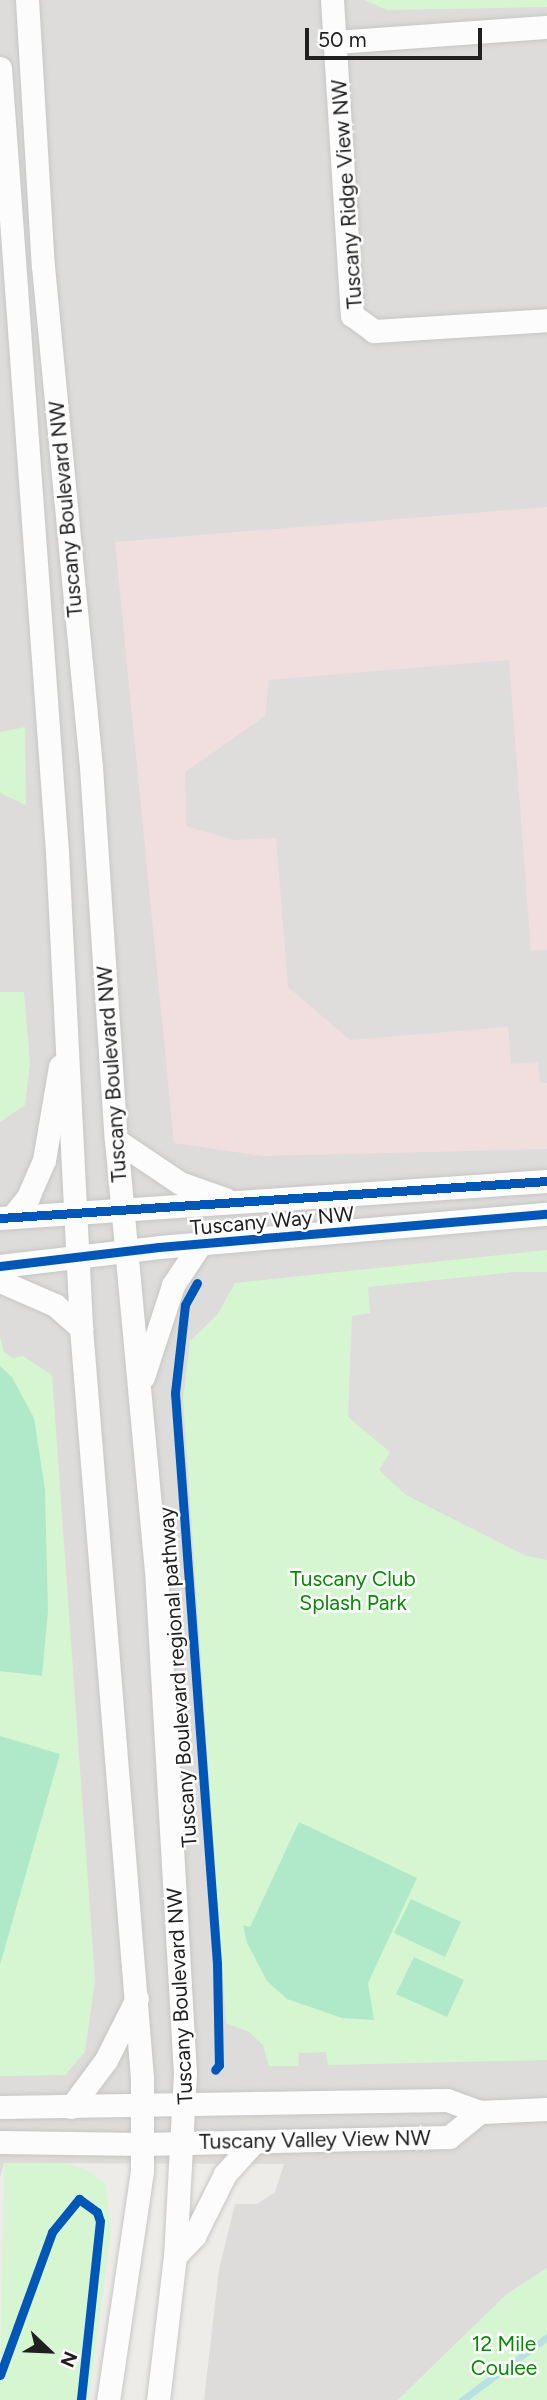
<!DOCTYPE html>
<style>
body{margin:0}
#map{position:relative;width:547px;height:2400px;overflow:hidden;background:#eeece9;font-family:Figtree,sans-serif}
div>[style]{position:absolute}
.residential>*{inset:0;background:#dddcda}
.commercial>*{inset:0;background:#f1dfdf}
.park>*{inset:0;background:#d6f6d2}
.pitch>*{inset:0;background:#b0e9ca}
.parking>*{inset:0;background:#dedddc}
.stream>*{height:7px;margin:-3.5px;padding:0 3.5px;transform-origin:3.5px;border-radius:3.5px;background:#b9e1e4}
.roads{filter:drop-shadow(0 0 2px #c7c6c5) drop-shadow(0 0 2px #c7c6c5)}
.minor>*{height:23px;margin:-11.5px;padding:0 11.5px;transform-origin:11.5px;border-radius:11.5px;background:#fcfcfc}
.cycleway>*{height:9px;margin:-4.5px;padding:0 4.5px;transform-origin:4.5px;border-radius:4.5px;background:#0057b8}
span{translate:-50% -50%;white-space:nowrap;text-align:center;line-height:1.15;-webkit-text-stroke:5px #fff;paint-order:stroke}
.street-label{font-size:21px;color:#202020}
.park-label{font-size:21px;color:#078a02}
.north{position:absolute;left:14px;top:2316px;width:70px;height:70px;-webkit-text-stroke:5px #fff;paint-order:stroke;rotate:113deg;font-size:19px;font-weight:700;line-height:28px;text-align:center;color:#202020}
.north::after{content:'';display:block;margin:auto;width:24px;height:32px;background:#202020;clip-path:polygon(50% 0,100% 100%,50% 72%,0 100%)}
.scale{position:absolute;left:305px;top:28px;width:177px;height:32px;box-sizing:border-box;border:4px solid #202020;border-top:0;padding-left:9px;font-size:21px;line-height:24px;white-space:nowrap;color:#202020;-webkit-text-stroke:5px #fff;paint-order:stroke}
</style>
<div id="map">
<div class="residential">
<div style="clip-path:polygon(0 0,547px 0,547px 2268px,507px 2294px,398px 2400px,204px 2400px,219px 2269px,235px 2204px,257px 2204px,275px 2192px,284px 2164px,4px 2163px,0 2178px)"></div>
</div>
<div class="commercial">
<div style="clip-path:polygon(547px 507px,547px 1149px,262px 1156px,174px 1143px,115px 542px)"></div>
</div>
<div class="park">
<div style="clip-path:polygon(365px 0,547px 0,547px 7px,387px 10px)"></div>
<div style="clip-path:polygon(25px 727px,26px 805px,0 793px,0 732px)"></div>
<div style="clip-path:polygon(0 992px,24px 992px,30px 1063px,25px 1105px,0 1122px)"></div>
<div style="clip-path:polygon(547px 1250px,547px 2060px,328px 2065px,326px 2052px,299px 2053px,298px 2066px,269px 2066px,263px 2045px,249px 2032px,226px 2023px,183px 1400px,190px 1341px,217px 1315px,235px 1283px)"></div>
<div style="clip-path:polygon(0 1337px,4px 1352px,13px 1358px,23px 1356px,52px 1375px,95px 1980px,85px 2052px,65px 2075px,0 2076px)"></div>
<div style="clip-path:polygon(4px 2163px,67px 2163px,85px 2169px,106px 2185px,111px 2231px,89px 2400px,0 2400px)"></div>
<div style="clip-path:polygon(547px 2268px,547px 2400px,398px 2400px,507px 2294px)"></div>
</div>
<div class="pitch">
<div style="clip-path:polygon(0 1366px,12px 1377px,34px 1418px,45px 1489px,48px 1611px,42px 1676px,0 1671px)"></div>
<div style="clip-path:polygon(0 1736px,60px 1754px,0 1965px)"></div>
<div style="clip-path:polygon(299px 1822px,417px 1878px,368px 1983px,374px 2020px,342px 2018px,287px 1999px,267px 1981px,247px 1943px,243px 1925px,250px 1927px)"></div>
<div style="clip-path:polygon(411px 1899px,461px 1922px,445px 1957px,394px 1933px)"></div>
<div style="clip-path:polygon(414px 1957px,464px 1980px,447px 2017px,396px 1994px)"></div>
</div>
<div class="parking">
<div style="clip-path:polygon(509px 660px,531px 951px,547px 950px,547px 1083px,540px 1083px,538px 1062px,511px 1064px,508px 1027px,350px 1040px,288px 987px,276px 838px,233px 840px,186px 826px,185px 772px,265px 716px,269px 680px)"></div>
<div style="clip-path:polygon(514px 1272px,547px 1272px,547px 1560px,524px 1555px,406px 1495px,379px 1470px,390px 1452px,348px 1417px,352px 1316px,370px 1313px,368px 1287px)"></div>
</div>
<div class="stream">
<div style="left:462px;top:2400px;width:106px;rotate:-36.5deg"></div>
</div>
<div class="roads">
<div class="minor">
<div style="left:27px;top:0;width:266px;rotate:86.6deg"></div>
<div style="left:43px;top:266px;width:503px;rotate:84.53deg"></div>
<div style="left:91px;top:767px;width:374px;rotate:86.2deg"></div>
<div style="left:116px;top:1140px;width:431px;rotate:84.7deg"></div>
<div style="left:156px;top:1569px;width:505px;rotate:86.71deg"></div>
<div style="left:185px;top:2073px;width:183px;rotate:93.1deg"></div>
<div style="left:175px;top:2256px;width:145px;rotate:96.7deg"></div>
<div style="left:332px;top:0;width:316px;rotate:86.4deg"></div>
<div style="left:352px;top:315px;width:27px;rotate:36deg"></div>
<div style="left:374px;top:331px;width:173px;rotate:-3.6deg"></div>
<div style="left:336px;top:42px;width:212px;rotate:-4.1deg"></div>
<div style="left:0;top:68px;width:786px;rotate:85.84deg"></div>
<div style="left:57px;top:852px;width:477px;rotate:87.1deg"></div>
<div style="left:81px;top:1328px;width:752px;rotate:85.35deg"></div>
<div style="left:142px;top:2078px;width:93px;rotate:90deg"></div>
<div style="left:142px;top:2171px;width:232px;rotate:98.4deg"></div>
<div style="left:116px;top:1140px;width:77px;rotate:33.9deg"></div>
<div style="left:180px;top:1183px;width:48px;rotate:19.6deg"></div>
<div style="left:12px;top:1217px;width:26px;rotate:-51deg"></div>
<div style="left:28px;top:1197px;width:40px;rotate:-66.6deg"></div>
<div style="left:44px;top:1160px;width:95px;rotate:-80.3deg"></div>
<div style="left:0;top:1218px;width:548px;rotate:-3.87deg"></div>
<div style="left:0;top:1266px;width:160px;rotate:-6.8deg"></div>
<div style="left:159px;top:1247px;width:389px;rotate:-4.9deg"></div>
<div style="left:0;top:1281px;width:60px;rotate:23.6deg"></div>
<div style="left:55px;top:1305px;width:35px;rotate:41deg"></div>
<div style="left:143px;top:1377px;width:97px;rotate:-71.9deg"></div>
<div style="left:173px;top:1285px;width:47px;rotate:-56.3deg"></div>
<div style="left:0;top:2107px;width:447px;rotate:-0.9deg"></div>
<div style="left:447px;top:2100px;width:35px;rotate:20deg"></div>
<div style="left:480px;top:2112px;width:67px;rotate:-2.6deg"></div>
<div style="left:71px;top:2107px;width:59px;rotate:-53.3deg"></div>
<div style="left:106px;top:2060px;width:69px;rotate:-63.4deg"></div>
<div style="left:0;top:2142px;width:143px;rotate:0.8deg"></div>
<div style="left:143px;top:2144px;width:306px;rotate:-1.3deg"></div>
<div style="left:449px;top:2137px;width:40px;rotate:-39deg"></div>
<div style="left:175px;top:2256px;width:28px;rotate:-46deg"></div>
<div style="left:194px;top:2236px;width:69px;rotate:-63.4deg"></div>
<div style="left:225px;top:2174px;width:42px;rotate:-47.9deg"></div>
</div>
</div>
<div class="cycleway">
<div style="left:0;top:1218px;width:548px;rotate:-3.87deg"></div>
<div style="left:0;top:1266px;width:160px;rotate:-6.8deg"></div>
<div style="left:159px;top:1247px;width:389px;rotate:-4.9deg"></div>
<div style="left:197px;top:1283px;width:25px;rotate:119deg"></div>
<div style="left:185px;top:1305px;width:89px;rotate:96.5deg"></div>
<div style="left:175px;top:1393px;width:573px;rotate:85.79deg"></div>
<div style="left:217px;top:1964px;width:101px;rotate:88.9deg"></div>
<div style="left:219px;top:2065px;width:6px;rotate:129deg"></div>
<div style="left:0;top:2375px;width:152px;rotate:-70deg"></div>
<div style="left:52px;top:2232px;width:43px;rotate:-50.7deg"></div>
<div style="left:79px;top:2199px;width:22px;rotate:36deg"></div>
<div style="left:97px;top:2212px;width:9px;rotate:72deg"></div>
<div style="left:100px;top:2221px;width:180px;rotate:96.1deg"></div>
</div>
<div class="street-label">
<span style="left:347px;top:194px;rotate:-94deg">Tuscany Ridge View NW</span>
<span style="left:66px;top:509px;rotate:-95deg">Tuscany Boulevard NW</span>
<span style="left:112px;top:1074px;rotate:-94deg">Tuscany Boulevard NW</span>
<span style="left:272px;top:1221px;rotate:-5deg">Tuscany Way NW</span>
<span style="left:178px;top:1677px;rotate:-94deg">Tuscany Boulevard regional pathway</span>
<span style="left:180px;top:1996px;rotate:-93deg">Tuscany Boulevard NW</span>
<span style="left:315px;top:2140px;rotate:-1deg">Tuscany Valley View NW</span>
</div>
<div class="park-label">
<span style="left:353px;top:1591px">Tuscany Club<br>Splash Park</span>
<span style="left:504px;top:2356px">12 Mile<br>Coulee</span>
</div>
<div class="north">N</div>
<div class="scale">50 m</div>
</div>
